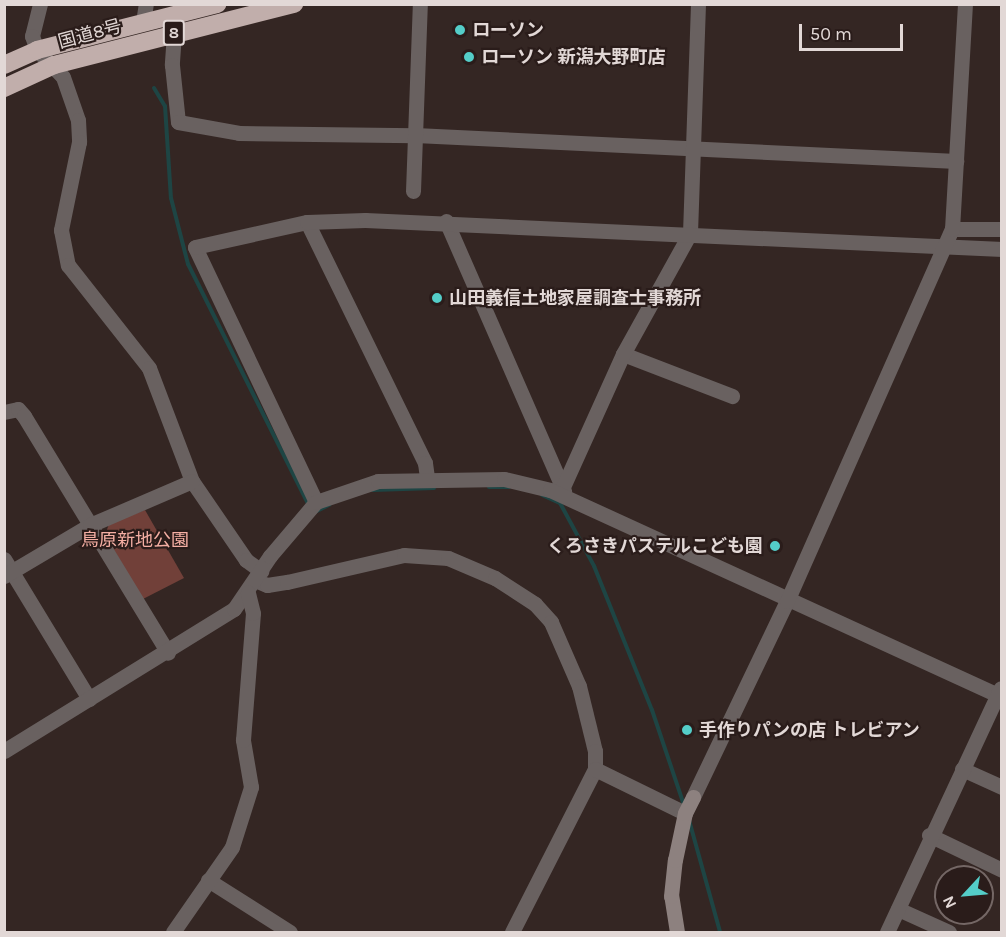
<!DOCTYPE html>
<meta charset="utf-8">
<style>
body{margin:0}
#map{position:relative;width:1006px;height:937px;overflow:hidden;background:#342623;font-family:Karla,"Noto Sans JP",sans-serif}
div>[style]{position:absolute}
.green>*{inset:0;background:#714039}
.stream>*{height:4px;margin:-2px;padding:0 2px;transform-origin:2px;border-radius:2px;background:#1e4544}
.street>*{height:15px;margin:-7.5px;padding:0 7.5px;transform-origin:7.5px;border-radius:7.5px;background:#696160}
.secondary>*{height:15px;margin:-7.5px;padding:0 7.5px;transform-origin:7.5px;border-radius:7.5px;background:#8d817f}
.highway>*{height:18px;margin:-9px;padding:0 9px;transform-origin:9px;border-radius:9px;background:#c1aeab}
.dots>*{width:16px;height:16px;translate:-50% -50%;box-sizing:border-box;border:3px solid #2a1c1a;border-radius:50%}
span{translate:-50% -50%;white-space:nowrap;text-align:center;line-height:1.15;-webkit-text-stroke:4.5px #2a1c1a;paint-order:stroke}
.shield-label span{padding:2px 4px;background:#2a1c1a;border:2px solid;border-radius:4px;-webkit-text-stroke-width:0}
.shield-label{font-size:16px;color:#e2d8d6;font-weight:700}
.poi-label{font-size:18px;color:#e2d8d6;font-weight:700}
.left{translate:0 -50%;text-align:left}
.right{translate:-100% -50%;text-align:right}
.street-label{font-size:18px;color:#e2d8d6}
.park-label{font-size:18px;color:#f4aea3}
.frame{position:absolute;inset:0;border:6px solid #e2d8d6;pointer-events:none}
.north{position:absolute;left:934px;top:865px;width:60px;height:60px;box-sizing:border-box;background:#2a1c1a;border:2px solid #746765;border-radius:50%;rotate:244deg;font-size:16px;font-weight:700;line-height:24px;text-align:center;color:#e2d8d6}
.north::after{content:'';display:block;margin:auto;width:21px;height:27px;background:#54cdc8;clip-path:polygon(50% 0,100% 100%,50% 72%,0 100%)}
.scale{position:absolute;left:799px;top:24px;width:104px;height:27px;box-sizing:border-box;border:3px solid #e2d8d6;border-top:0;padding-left:8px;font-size:18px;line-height:21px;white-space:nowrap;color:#e2d8d6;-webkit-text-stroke:4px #2a1c1a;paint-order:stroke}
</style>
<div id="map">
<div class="green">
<div style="clip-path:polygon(145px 510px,184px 578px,143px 599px,105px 535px,109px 524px)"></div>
</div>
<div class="stream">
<div style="left:154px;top:88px;width:21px;rotate:59deg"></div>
<div style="left:165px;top:106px;width:92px;rotate:86.3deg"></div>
<div style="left:171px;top:198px;width:68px;rotate:75.6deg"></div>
<div style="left:188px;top:264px;width:268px;rotate:63.4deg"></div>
<div style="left:489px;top:487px;width:20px"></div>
<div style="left:373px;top:490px;width:61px;rotate:-1.9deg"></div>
<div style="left:542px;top:495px;width:20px;rotate:24deg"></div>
<div style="left:560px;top:503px;width:72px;rotate:61.6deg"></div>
<div style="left:594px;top:566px;width:155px;rotate:68.1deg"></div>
<div style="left:652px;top:710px;width:100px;rotate:71.4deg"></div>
<div style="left:315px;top:512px;width:16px;rotate:-27deg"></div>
<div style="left:689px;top:820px;width:116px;rotate:74.5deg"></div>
</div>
<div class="street">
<div style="left:40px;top:4px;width:33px;rotate:104deg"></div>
<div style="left:32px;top:36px;width:15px;rotate:70deg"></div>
<div style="left:37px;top:50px;width:37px;rotate:46deg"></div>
<div style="left:63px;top:77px;width:46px;rotate:70.8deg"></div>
<div style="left:78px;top:120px;width:22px;rotate:87deg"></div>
<div style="left:79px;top:142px;width:90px;rotate:101.6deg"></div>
<div style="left:61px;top:230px;width:36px;rotate:79deg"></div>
<div style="left:68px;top:265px;width:131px;rotate:51.8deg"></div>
<div style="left:149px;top:368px;width:121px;rotate:69.2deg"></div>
<div style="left:192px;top:481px;width:96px;rotate:55.6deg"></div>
<div style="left:246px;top:560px;width:19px;rotate:36deg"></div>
<div style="left:143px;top:22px;width:18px;rotate:-81deg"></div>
<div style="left:174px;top:33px;width:32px;rotate:94deg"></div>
<div style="left:172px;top:65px;width:57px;rotate:84deg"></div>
<div style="left:178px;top:122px;width:62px;rotate:10.2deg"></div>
<div style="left:239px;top:133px;width:176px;rotate:0.7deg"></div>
<div style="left:415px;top:135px;width:542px;rotate:2.75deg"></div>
<div style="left:413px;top:191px;width:187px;rotate:-87.9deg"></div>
<div style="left:446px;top:221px;width:295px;rotate:66.4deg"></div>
<div style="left:307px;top:222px;width:268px;rotate:63.9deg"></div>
<div style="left:425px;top:463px;width:15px;rotate:82deg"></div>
<div style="left:952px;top:229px;width:50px"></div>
<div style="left:623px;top:354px;width:117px;rotate:21.1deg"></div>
<div style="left:4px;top:412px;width:14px;rotate:-12deg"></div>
<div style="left:18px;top:409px;width:9px;rotate:49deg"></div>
<div style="left:24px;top:416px;width:277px;rotate:58.7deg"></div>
<div style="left:563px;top:487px;width:146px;rotate:-65.7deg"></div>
<div style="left:623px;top:354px;width:138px;rotate:-61deg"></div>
<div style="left:690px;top:233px;width:229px;rotate:-88deg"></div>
<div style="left:316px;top:502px;width:282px;rotate:-115.4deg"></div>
<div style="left:195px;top:247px;width:115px;rotate:-12.6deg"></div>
<div style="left:307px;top:222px;width:58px;rotate:-2deg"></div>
<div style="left:365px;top:220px;width:638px;rotate:2.61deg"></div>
<div style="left:4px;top:559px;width:164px;rotate:58.7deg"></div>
<div style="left:4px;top:576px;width:100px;rotate:-30.7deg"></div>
<div style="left:90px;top:525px;width:111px;rotate:-23.3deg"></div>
<div style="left:255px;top:580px;width:13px;rotate:23deg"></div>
<div style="left:267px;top:585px;width:20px;rotate:-9deg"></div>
<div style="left:287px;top:582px;width:120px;rotate:-13deg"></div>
<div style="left:404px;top:555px;width:44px;rotate:3.9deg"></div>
<div style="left:448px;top:558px;width:51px;rotate:23.1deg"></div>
<div style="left:495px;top:578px;width:48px;rotate:33deg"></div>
<div style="left:535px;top:604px;width:24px;rotate:48deg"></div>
<div style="left:551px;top:622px;width:70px;rotate:66.4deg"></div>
<div style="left:579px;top:686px;width:67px;rotate:76.2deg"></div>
<div style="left:595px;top:751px;width:18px;rotate:90deg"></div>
<div style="left:595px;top:769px;width:183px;rotate:117deg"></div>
<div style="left:4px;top:751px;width:270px;rotate:-31.7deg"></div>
<div style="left:234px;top:609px;width:64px;rotate:-55.8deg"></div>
<div style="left:270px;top:556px;width:71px;rotate:-49.6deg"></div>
<div style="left:316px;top:502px;width:65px;rotate:-18.7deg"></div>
<div style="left:378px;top:481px;width:126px;rotate:-0.9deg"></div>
<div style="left:504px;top:479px;width:47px;rotate:13.4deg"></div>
<div style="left:550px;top:490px;width:497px;rotate:24.6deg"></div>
<div style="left:595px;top:769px;width:100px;rotate:26.1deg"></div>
<div style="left:962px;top:769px;width:44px;rotate:24.2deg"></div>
<div style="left:693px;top:797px;width:217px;rotate:-64.4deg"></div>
<div style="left:787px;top:601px;width:407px;rotate:-66.1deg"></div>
<div style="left:952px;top:229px;width:225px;rotate:-86.7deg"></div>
<div style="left:929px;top:835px;width:81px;rotate:25.6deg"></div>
<div style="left:208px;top:880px;width:97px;rotate:32.4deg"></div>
<div style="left:898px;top:909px;width:56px;rotate:24.3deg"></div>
<div style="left:173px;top:932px;width:103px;rotate:-55.2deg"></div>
<div style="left:232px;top:847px;width:63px;rotate:-72.4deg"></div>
<div style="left:251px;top:787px;width:48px;rotate:-99.7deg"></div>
<div style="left:243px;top:740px;width:127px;rotate:-85.5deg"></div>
<div style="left:253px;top:613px;width:21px;rotate:-104deg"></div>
<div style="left:887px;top:932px;width:269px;rotate:-65deg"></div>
</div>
<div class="secondary">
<div style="left:677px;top:932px;width:36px;rotate:-99deg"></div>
<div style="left:671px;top:896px;width:36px;rotate:-84deg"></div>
<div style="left:675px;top:860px;width:48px;rotate:-78deg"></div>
<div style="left:685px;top:813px;width:18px;rotate:-63deg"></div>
</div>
<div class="highway">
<div style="left:4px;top:65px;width:36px;rotate:-24deg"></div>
<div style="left:37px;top:50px;width:186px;rotate:-14.3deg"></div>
<div style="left:4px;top:88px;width:55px;rotate:-24.7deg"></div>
<div style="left:54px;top:65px;width:248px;rotate:-14.3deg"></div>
</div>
<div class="dots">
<div style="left:460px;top:30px;background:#54cdc8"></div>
<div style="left:469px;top:57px;background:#54cdc8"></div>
<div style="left:437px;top:298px;background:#54cdc8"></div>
<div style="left:775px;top:546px;background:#54cdc8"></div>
<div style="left:687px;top:730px;background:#54cdc8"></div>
</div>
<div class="shield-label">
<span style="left:174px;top:33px">8</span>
</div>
<div class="poi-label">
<span class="left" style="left:472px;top:30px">ローソン</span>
<span class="left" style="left:481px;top:57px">ローソン 新潟大野町店</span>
<span class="left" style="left:449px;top:298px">山田義信土地家屋調査士事務所</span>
<span class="right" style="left:763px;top:546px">くろさきパステルこども園</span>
<span class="left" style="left:699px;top:730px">手作りパンの店 トレビアン</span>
</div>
<div class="street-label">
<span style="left:90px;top:34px;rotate:-15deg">国道8号</span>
</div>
<div class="park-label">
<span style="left:135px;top:540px">鳥原新地公園</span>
</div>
<div class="frame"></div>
<div class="north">N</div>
<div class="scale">50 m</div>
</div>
